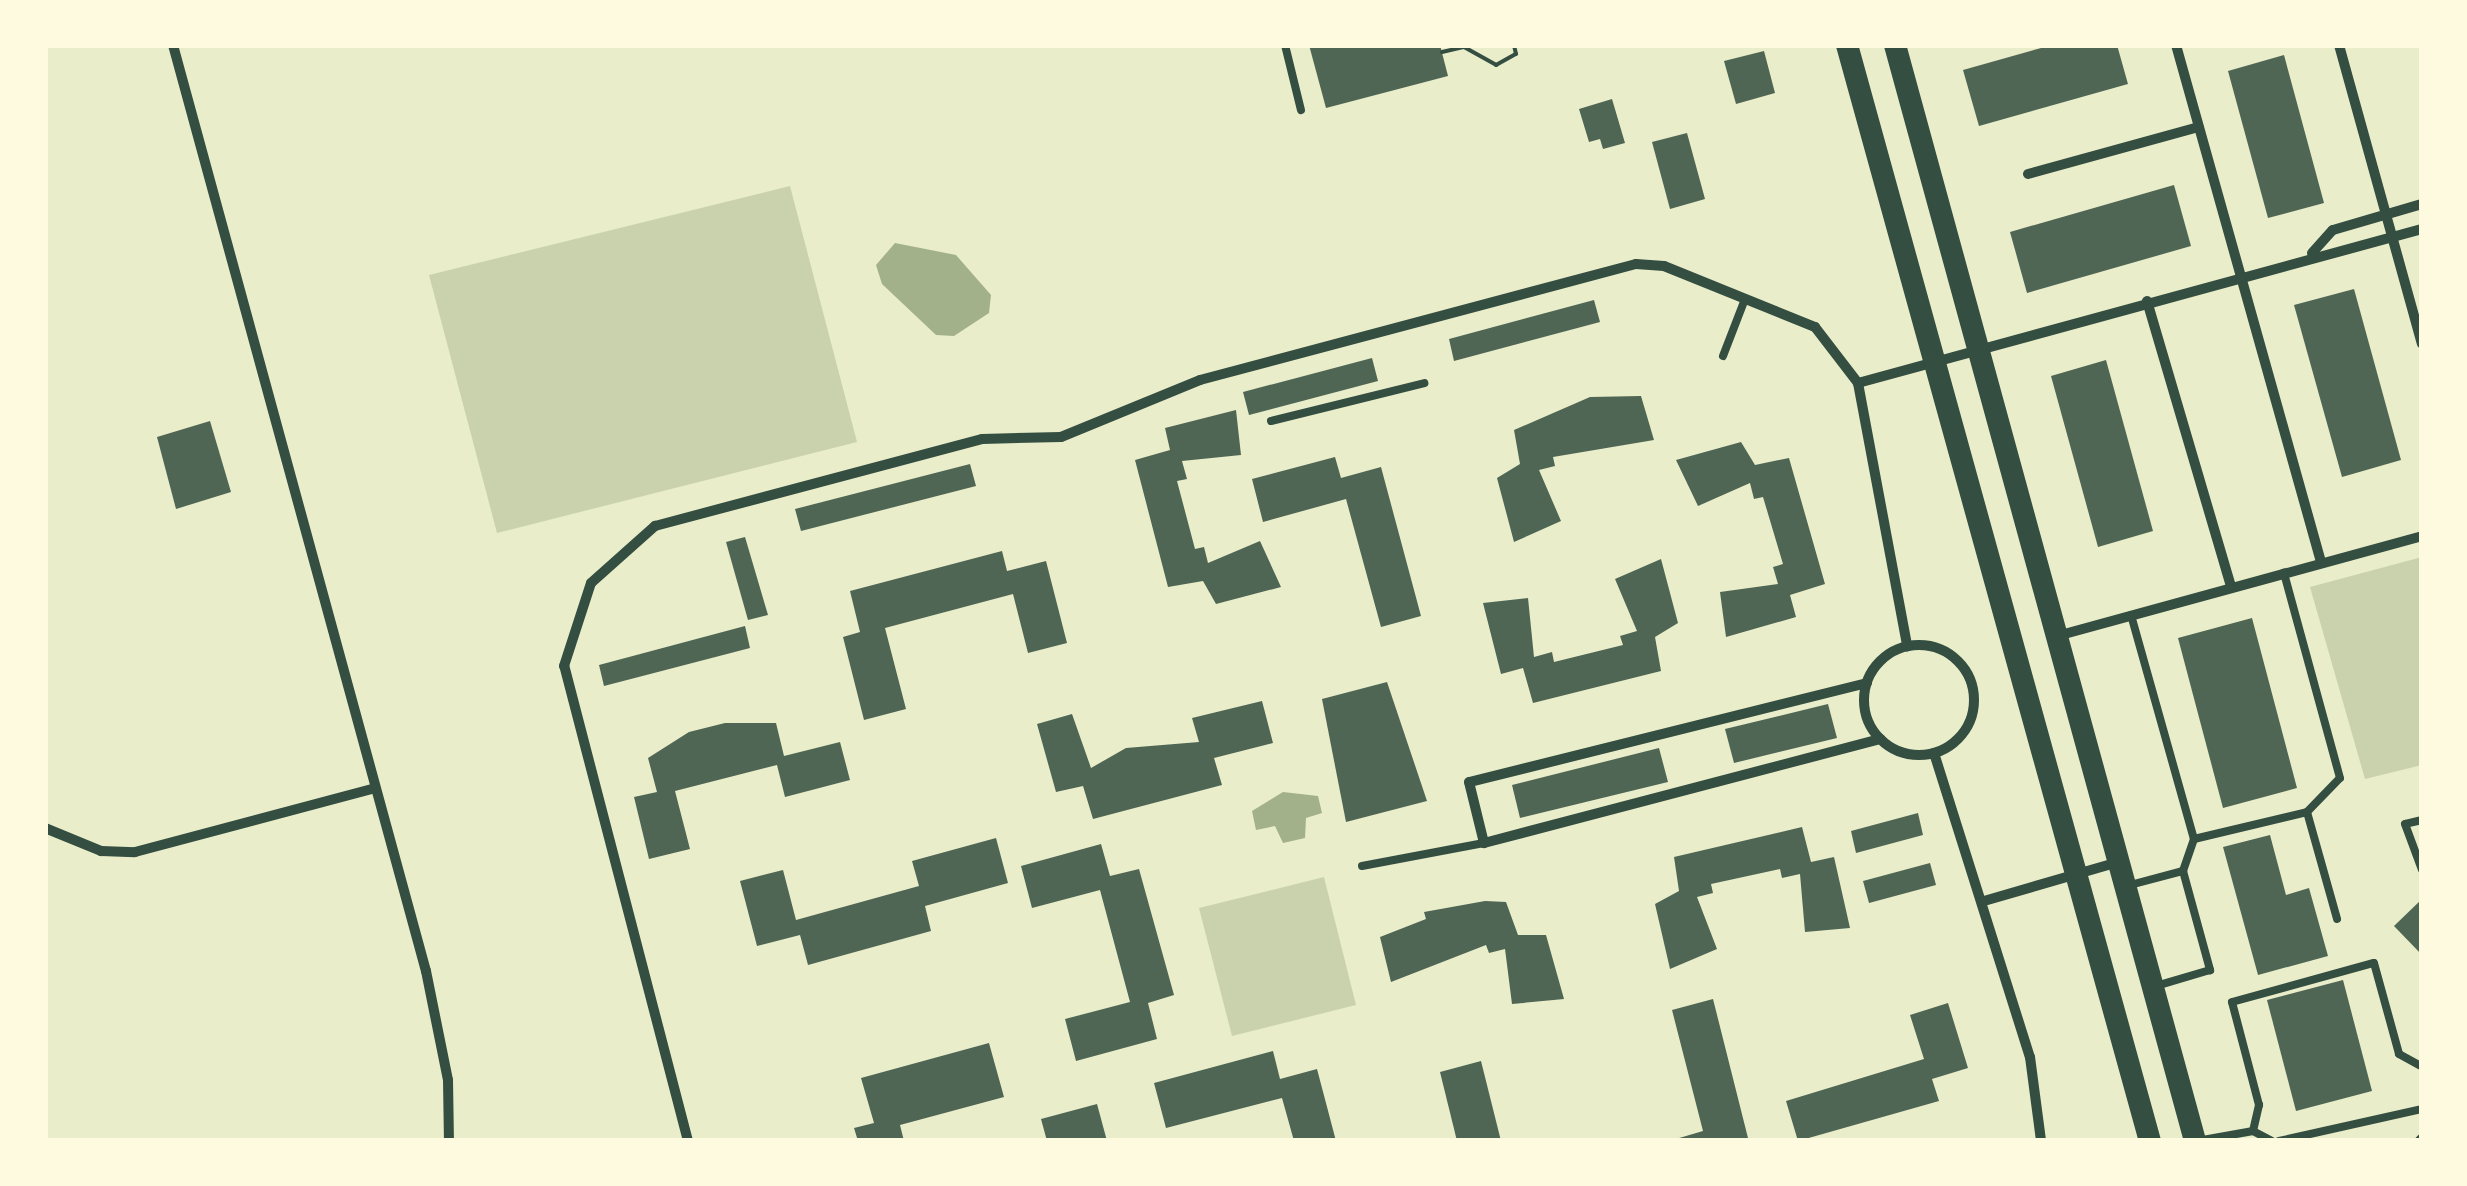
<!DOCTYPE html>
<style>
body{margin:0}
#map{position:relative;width:2467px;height:1186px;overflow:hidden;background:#e9edc9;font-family:Barlow,sans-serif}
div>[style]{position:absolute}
.green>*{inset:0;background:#cad2ad}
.water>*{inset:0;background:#a3b18a}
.building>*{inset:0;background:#4f6655}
.path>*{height:4px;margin:-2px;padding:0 2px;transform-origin:2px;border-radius:2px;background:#344e41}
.service>*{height:8px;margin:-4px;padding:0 4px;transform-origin:4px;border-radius:4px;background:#344e41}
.minor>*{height:10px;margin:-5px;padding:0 5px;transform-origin:5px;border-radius:5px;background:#344e41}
.minor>.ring{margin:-5px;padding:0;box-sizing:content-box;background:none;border:10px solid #344e41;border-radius:50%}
.primary>*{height:22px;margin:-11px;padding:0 11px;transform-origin:11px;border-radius:11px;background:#344e41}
span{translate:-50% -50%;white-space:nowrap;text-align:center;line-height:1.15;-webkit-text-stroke:10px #fefae0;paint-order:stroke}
.frame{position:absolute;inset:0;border:48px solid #fefae0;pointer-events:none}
</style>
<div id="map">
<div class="green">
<div style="clip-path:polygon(790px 186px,857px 442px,497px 533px,429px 275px)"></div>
<div style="clip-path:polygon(2422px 557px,2422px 765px,2365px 779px,2310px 587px)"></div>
<div style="clip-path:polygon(1324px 877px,1356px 1005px,1232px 1036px,1199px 908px)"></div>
</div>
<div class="water">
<div style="clip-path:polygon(895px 243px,956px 255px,991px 295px,989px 313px,954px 336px,936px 335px,882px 284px,876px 265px)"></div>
<div style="clip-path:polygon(1283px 792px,1318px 796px,1322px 813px,1306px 818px,1305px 838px,1283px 843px,1275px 826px,1256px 830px,1252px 811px)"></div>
</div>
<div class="building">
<div style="clip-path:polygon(1309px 45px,1440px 45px,1448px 76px,1326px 108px)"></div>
<div style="clip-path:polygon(2052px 45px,2117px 45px,2128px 84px,1979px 126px,1963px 70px)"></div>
<div style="clip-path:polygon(1764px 51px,1775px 93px,1736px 104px,1724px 61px)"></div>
<div style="clip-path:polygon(2284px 55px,2324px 203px,2268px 218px,2228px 71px)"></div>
<div style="clip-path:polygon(1612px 99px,1625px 143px,1603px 149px,1600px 139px,1589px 142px,1579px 109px)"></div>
<div style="clip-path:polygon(1687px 133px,1705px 199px,1670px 209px,1652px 142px)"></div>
<div style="clip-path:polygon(2174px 185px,2191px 246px,2027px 293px,2010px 232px)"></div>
<div style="clip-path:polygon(2354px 289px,2401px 460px,2342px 477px,2294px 305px)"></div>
<div style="clip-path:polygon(1594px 300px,1600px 322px,1454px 361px,1449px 339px)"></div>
<div style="clip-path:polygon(1372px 358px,1378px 381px,1249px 415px,1243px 392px)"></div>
<div style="clip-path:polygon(2106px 360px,2153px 531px,2098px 547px,2051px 376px)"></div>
<div style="clip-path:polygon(1641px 396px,1654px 440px,1553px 457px,1555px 466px,1539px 470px,1561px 521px,1514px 542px,1497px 478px,1520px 464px,1514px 430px,1590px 397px)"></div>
<div style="clip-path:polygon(1236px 410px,1241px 455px,1182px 461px,1187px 479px,1177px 481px,1195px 549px,1204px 547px,1208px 563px,1260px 541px,1281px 587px,1216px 604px,1203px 581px,1168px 587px,1135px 460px,1170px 450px,1165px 428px)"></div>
<div style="clip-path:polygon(210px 421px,231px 492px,176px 509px,157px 437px)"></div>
<div style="clip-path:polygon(1741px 442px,1755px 465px,1789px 458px,1825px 584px,1790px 595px,1796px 617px,1726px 637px,1720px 592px,1778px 584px,1773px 567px,1783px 564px,1763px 497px,1754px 499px,1750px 483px,1698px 506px,1676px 460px)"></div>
<div style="clip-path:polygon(1335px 457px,1341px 478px,1381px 467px,1421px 616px,1381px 627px,1346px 499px,1263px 522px,1252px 479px)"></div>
<div style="clip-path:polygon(970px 464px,976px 486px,801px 531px,795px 509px)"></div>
<div style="clip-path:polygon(745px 537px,768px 615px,748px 620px,726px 542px)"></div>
<div style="clip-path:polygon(1002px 551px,1007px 571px,1046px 561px,1067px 643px,1028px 653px,1013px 594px,885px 628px,906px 709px,864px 720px,843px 637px,860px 632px,850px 591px)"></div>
<div style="clip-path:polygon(1661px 559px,1678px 623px,1655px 637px,1661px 671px,1533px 703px,1523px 668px,1501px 674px,1483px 603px,1528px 598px,1534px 657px,1552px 652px,1554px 662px,1623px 645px,1620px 636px,1637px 631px,1615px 579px)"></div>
<div style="clip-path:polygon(2252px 618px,2297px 788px,2223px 808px,2178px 638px)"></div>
<div style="clip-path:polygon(745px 626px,750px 648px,604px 686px,599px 665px)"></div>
<div style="clip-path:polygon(1387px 682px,1427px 801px,1346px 822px,1322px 699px)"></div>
<div style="clip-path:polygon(1262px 701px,1273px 743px,1214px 758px,1222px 785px,1093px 819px,1083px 786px,1056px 792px,1037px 724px,1072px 714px,1091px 768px,1126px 748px,1199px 742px,1192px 718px)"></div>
<div style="clip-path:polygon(1828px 704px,1837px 738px,1734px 763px,1725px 729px)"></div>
<div style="clip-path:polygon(725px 723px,776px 723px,784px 756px,840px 742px,850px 780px,785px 797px,777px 765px,675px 791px,690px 849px,649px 859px,634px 797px,657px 792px,648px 758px,689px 732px)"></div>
<div style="clip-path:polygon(1659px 748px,1668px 782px,1520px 818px,1512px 785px)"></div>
<div style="clip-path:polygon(1918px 813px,1923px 835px,1856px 853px,1851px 831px)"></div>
<div style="clip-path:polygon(1802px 827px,1811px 862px,1834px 857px,1850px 928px,1805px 932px,1800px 874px,1782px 878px,1780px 869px,1711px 884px,1713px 893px,1697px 897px,1717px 949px,1670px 969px,1655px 904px,1679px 891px,1674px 857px)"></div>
<div style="clip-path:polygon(2270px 835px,2286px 895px,2309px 888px,2328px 956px,2258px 975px,2223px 847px)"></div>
<div style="clip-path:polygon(996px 838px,1008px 883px,925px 906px,931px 931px,808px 965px,800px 935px,757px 946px,740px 881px,783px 870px,796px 920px,919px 886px,912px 861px)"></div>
<div style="clip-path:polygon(1101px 844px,1110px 876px,1139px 869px,1174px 995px,1148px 1003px,1157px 1039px,1076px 1061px,1065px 1019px,1130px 1002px,1100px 890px,1032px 908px,1021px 866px)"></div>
<div style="clip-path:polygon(1930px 863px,1936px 885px,1869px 903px,1863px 881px)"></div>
<div style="clip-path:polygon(2422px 899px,2422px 955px,2394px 926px)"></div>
<div style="clip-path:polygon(1485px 901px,1506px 902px,1518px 935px,1546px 935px,1564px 999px,1512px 1004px,1505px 949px,1489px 953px,1486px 945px,1391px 982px,1380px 937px,1426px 919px,1424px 912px)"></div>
<div style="clip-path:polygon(2343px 980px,2372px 1091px,2296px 1111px,2267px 1000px)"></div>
<div style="clip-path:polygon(1713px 999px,1748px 1138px,1669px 1141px,1703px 1131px,1672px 1010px)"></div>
<div style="clip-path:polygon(1948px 1003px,1968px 1068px,1932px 1079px,1939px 1101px,1798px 1141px,1786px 1101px,1924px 1059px,1910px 1015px)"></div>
<div style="clip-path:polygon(989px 1043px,1004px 1097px,900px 1125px,904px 1141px,858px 1141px,854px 1128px,874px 1123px,861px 1078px)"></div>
<div style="clip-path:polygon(1273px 1051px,1280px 1079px,1317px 1069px,1336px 1141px,1294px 1141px,1282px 1098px,1166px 1128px,1154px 1083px)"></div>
<div style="clip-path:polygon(1481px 1061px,1501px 1141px,1457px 1141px,1440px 1072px)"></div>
<div style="clip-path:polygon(1097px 1104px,1107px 1141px,1047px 1141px,1041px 1119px)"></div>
</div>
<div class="path">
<div style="left:1442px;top:52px;width:23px;rotate:-13deg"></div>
<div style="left:1464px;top:47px;width:37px;rotate:29deg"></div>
<div style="left:1496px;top:65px;width:23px;rotate:-29deg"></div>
<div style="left:1516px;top:54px;width:9px;rotate:-103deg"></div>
</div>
<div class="service">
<div style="left:1285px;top:45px;width:67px;rotate:76.2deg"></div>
<div style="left:1723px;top:356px;width:61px;rotate:-68.9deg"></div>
<div style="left:1271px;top:421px;width:158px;rotate:-13.9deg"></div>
<div style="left:2131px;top:615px;width:233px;rotate:74.3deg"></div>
<div style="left:2194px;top:839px;width:34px;rotate:109deg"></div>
<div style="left:2183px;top:871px;width:103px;rotate:74.7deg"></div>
<div style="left:2210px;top:970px;width:56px;rotate:163.5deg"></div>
<div style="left:2307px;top:812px;width:111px;rotate:74.3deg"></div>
<div style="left:2422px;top:820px;width:17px;rotate:167deg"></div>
<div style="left:2405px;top:824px;width:49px;rotate:69.7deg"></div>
<div style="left:2194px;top:839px;width:116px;rotate:-13.4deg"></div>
<div style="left:2307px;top:812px;width:47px;rotate:-45.9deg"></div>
<div style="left:2340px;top:778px;width:213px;rotate:-105.3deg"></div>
<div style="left:1362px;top:866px;width:124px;rotate:-10.7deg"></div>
<div style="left:2130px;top:885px;width:55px;rotate:-14.8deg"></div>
<div style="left:2253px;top:1131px;width:21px;rotate:28deg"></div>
<div style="left:2197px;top:1141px;width:57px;rotate:-10.1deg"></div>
<div style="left:2253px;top:1131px;width:27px;rotate:-77deg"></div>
<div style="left:2259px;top:1105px;width:106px;rotate:-104.7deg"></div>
<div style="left:2232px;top:1002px;width:147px;rotate:-15.4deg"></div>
<div style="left:2374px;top:963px;width:94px;rotate:74.6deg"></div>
<div style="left:2399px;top:1054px;width:26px;rotate:29deg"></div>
<div style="left:2279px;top:1141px;width:147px;rotate:-12.6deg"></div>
<div style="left:2418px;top:1141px;width:6px;rotate:-45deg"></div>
</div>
<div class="minor">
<div style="left:173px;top:45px;width:960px;rotate:74.72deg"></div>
<div style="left:426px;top:971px;width:111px;rotate:78.6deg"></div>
<div style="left:448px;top:1080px;width:61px;rotate:89.1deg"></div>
<div style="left:2176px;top:45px;width:537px;rotate:74.33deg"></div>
<div style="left:2339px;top:45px;width:310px;rotate:74.5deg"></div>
<div style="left:2028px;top:174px;width:177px;rotate:-15.4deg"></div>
<div style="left:2312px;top:253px;width:31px;rotate:-48deg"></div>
<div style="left:2333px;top:230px;width:93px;rotate:-16.3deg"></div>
<div style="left:2147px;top:301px;width:298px;rotate:73.6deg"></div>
<div style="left:1858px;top:383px;width:585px;rotate:-15.27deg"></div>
<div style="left:2057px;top:636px;width:378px;rotate:-15.3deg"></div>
<div class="ring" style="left:1864px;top:645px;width:100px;height:100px"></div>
<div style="left:1867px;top:683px;width:410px;rotate:166deg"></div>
<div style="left:1469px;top:782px;width:63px;rotate:76.2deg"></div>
<div style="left:1484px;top:843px;width:410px;rotate:-14.7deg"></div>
<div style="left:1934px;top:753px;width:319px;rotate:72.5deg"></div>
<div style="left:2030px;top:1057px;width:85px;rotate:82.5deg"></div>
<div style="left:45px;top:828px;width:61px;rotate:22.3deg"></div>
<div style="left:101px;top:851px;width:34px;rotate:2deg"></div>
<div style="left:135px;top:852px;width:248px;rotate:-14.9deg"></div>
<div style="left:1984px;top:901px;width:140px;rotate:-16.2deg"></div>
<div style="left:688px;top:1141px;width:491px;rotate:-104.6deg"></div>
<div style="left:564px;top:666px;width:87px;rotate:-72deg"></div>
<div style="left:591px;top:583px;width:86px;rotate:-41.7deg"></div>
<div style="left:655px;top:526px;width:338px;rotate:-14.9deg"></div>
<div style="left:982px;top:439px;width:79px;rotate:-1.5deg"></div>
<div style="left:1061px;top:437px;width:150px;rotate:-22.3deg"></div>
<div style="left:1200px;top:380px;width:451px;rotate:-14.9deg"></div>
<div style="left:1636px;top:264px;width:28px;rotate:4deg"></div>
<div style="left:1664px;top:266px;width:163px;rotate:22deg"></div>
<div style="left:1815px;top:327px;width:71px;rotate:52.5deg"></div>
<div style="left:1858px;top:383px;width:268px;rotate:79.4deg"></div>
</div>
<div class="primary">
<div style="left:1847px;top:45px;width:1137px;rotate:74.55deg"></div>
<div style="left:1895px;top:45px;width:1136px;rotate:74.69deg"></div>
</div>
<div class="frame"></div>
</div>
